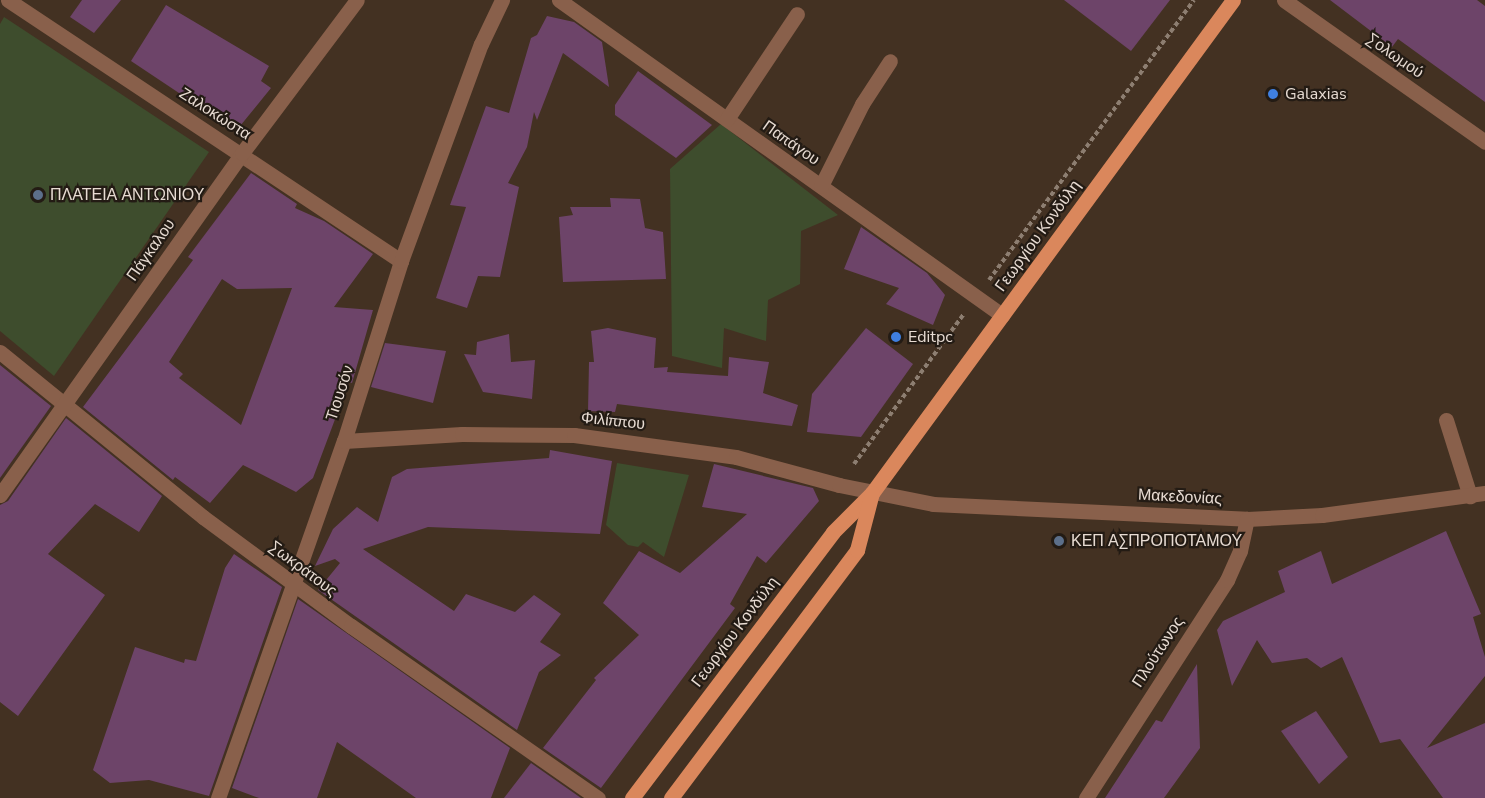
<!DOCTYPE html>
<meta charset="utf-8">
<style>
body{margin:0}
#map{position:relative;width:1485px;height:798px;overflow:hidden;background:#433122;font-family:"Nunito Sans",sans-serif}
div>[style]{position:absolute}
.green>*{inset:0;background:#3e4d2d}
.building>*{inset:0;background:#6d4469}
.path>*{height:4px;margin-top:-2px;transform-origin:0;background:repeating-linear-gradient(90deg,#8d7e71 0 4.5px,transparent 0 7.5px)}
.minor>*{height:15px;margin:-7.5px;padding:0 7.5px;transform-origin:7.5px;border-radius:7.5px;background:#89604b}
.major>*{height:15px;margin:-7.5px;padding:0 7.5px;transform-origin:7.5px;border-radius:7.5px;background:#da875c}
.dots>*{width:16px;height:16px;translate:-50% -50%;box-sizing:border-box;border:3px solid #231b14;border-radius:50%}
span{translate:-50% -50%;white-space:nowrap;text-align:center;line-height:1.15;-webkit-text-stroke:4.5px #231b14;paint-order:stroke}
.street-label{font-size:16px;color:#e7dbd2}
.poi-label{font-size:16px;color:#e7dbd2}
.left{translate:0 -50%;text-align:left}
</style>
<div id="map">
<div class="green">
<div style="clip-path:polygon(4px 17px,209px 152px,54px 376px,0 331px,0 24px)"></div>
<div style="clip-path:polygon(721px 124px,838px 215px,801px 231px,800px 284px,768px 300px,766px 341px,724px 328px,722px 368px,672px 356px,670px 169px)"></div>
<div style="clip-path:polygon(617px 463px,689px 475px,664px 557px,643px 542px,638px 547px,628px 545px,606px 525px)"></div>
</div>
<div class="building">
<div style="clip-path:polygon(82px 0,121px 0,94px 33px,70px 17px)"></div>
<div style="clip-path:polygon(1064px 0,1170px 0,1131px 51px)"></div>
<div style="clip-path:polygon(1330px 0,1477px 0,1485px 6px,1485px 102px,1398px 39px,1392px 47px)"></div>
<div style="clip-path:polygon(166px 5px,269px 66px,261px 81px,271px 88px,236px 131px,131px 61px)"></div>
<div style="clip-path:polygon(547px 16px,574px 22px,602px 42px,609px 87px,563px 53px,537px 120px,534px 112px,527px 147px,508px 183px,519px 187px,500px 277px,478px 276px,467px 308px,436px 298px,466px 207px,450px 205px,486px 106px,509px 113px,531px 38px,537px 35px)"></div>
<div style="clip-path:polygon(638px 71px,712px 125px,676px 158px,615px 115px,615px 105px)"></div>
<div style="clip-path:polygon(evenodd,251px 173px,297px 204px,295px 208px,324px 221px,373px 254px,334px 307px,373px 310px,352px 383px,349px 382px,313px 478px,296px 492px,243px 465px,210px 503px,175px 477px,173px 480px,83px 407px,193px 260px,188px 257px,251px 173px,222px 279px,237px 289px,292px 288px,241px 425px,179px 378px,183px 374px,169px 362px,222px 279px)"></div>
<div style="clip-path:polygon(610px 198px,640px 199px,645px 228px,663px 232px,666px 279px,563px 282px,559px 217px,573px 215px,570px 207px,611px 207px)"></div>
<div style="clip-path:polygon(861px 227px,927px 273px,945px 295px,933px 325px,886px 304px,899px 288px,844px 269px)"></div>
<div style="clip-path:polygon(608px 328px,656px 338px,654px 368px,668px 367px,667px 372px,728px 376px,729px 357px,769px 362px,763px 393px,798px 405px,792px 426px,617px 404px,615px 412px,588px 411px,589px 362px,594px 362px,591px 331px)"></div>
<div style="clip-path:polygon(866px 328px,913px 364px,861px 437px,807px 432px,812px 394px)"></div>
<div style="clip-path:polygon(509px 334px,511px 362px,535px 360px,532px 399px,483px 392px,464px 354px,476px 355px,477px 342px)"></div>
<div style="clip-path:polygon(385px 343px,446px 351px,433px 403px,371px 387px)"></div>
<div style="clip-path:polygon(0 365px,51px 406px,0 478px)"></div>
<div style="clip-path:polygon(66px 418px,162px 496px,139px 532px,95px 504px,48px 554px,105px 595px,18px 716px,0 702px,0 505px,8px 501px)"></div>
<div style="clip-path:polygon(550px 450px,612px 461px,600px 534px,428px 527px,363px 549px,454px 611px,466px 594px,515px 612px,534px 595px,561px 614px,540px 642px,561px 655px,539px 672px,517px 730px,318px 590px,340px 563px,335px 559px,315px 566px,333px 529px,357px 507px,378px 522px,392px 477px,407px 469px,549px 458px)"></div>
<div style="clip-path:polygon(714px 464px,813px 488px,819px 501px,766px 563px,757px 556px,730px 604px,735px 608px,601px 788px,543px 748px,596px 680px,594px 678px,639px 635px,603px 603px,639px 551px,680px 573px,747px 514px,702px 507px)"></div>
<div style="clip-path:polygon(1446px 531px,1481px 614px,1473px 617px,1485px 657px,1485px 676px,1427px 748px,1485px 723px,1485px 798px,1443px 798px,1400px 739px,1380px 743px,1342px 657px,1321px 668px,1307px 658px,1272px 663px,1257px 640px,1232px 686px,1217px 630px,1223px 621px,1285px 592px,1278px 571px,1321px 551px,1332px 584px)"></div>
<div style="clip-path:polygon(234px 554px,282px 587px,209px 796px,149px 780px,110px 783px,93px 770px,135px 647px,184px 663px,185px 659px,196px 661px,225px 568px)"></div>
<div style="clip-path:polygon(298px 599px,510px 748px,491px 798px,416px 798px,337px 742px,317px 798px,259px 798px,232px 788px)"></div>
<div style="clip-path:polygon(1197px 664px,1200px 748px,1164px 798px,1105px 798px,1156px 720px,1162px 722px)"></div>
<div style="clip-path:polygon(1316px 711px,1348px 757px,1319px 784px,1281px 731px)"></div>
<div style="clip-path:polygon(531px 763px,581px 798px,504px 798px)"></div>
</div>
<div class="path">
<div style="left:989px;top:280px;width:347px;rotate:-53.8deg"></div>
<div style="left:854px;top:464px;width:185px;rotate:-53.8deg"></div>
</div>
<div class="minor">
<div style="left:8px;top:0;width:472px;rotate:33.6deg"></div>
<div style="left:559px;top:0;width:544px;rotate:35.42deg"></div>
<div style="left:1284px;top:0;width:246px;rotate:35.2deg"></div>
<div style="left:727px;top:119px;width:126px;rotate:-56.3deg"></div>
<div style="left:821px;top:186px;width:92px;rotate:-63.4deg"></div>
<div style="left:862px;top:104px;width:51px;rotate:-56.9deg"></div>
<div style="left:0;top:352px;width:262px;rotate:39.1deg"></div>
<div style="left:203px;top:517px;width:184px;rotate:36.4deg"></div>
<div style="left:351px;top:626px;width:301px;rotate:34.9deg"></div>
<div style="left:1446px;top:420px;width:80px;rotate:72.5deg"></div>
<div style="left:344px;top:441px;width:118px;rotate:-3.4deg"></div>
<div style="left:462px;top:434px;width:112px;rotate:0.5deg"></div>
<div style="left:574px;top:435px;width:163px;rotate:7.7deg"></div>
<div style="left:736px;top:457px;width:107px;rotate:15.2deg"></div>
<div style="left:839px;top:485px;width:96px;rotate:11.4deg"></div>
<div style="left:933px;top:504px;width:314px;rotate:2.7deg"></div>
<div style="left:1247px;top:519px;width:75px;rotate:-3.1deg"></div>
<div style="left:1322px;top:515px;width:164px;rotate:-7.7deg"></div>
<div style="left:0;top:495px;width:419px;rotate:-54.7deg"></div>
<div style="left:242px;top:153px;width:191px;rotate:-53.1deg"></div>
<div style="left:218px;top:798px;width:379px;rotate:-70.6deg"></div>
<div style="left:344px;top:441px;width:189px;rotate:-72.4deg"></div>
<div style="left:401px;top:261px;width:231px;rotate:-69.8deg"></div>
<div style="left:481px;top:44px;width:49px;rotate:-64.5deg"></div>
<div style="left:1086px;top:798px;width:260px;rotate:-57.1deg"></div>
<div style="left:1227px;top:580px;width:32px;rotate:-66deg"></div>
<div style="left:1240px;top:551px;width:33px;rotate:-78deg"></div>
</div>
<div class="major">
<div style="left:632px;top:798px;width:333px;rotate:-52.9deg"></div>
<div style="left:833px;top:532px;width:55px;rotate:-45deg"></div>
<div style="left:872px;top:493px;width:611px;rotate:-53.79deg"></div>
<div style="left:671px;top:798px;width:310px;rotate:-53.1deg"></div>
<div style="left:857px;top:550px;width:59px;rotate:-75.3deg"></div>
</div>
<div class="dots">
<div style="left:1273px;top:94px;background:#3f7fe0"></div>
<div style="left:38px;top:195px;background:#5c6f8a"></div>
<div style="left:896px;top:337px;background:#3f7fe0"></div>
<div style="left:1059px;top:541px;background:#5c6f8a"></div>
</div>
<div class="street-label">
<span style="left:1395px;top:56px;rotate:35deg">Σολωμού</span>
<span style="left:215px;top:114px;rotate:33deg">Ζαλοκώστα</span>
<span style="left:791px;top:143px;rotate:35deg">Παπάγου</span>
<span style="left:1038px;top:236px;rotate:-54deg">Γεωργίου Κονδύλη</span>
<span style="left:151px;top:250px;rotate:-55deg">Πάγκαλου</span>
<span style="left:340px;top:393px;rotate:-72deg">Τιουσόν</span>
<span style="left:613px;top:421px;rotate:6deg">Φιλίππου</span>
<span style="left:1180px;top:497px;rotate:3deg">Μακεδονίας</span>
<span style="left:303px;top:569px;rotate:37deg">Σωκράτους</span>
<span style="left:735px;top:632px;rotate:-53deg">Γεωργίου Κονδύλη</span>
<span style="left:1158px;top:652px;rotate:-57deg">Πλούτωνος</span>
</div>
<div class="poi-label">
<span class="left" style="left:1285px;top:94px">Galaxias</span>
<span class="left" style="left:50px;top:195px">ΠΛΑΤΕΙΑ ΑΝΤΩΝΙΟΥ</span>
<span class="left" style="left:908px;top:337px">Editpc</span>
<span class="left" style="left:1071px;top:541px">ΚΕΠ ΑΣΠΡΟΠΟΤΑΜΟΥ</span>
</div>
</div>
